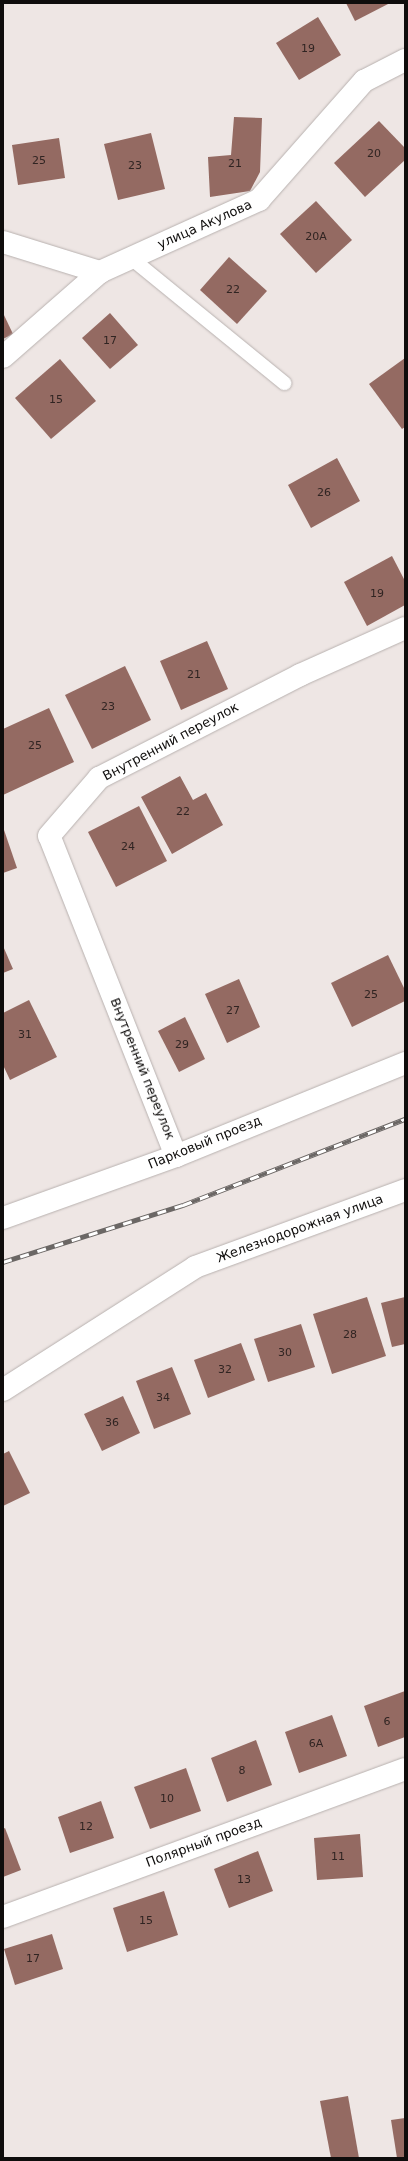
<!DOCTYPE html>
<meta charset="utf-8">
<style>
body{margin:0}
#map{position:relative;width:408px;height:2161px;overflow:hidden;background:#eee6e4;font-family:"DejaVu Sans",sans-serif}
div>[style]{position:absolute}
.building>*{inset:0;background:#946a62}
.roads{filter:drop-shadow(0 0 1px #b8b1af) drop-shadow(0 0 1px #b8b1af)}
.lane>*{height:14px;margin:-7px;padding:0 7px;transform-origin:7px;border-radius:7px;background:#fff}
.street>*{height:22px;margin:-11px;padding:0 11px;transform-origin:11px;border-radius:11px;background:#fff}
.rail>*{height:4.5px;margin-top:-2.25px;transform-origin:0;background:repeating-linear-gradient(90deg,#fff 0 9px,#6b6765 0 18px);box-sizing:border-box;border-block:1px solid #6b6765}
span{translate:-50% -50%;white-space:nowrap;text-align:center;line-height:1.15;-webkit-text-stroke:3.5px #fff;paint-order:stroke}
.number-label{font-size:11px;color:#302422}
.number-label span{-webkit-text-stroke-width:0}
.street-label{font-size:13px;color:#0f0d0c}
.frame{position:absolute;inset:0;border:4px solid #0f0d0c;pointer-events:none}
</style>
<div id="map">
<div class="building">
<div style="clip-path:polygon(346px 3px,390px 3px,355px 21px)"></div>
<div style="clip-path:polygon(318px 17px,341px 55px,299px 80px,276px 43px)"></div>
<div style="clip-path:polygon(234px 117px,262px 118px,260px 172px,250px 191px,210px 197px,208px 157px,231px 155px)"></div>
<div style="clip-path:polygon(379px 121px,405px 148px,405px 160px,365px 197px,334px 163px)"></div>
<div style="clip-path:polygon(151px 133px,165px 189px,118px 200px,104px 144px)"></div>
<div style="clip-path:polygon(59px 138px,65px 178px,18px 185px,12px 145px)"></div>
<div style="clip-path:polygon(316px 201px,352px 240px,316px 273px,280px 234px)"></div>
<div style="clip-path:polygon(229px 257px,267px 291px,237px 324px,200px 290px)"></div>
<div style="clip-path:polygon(3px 313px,13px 334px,3px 339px)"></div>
<div style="clip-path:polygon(110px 313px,138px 345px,110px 369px,82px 338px)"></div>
<div style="clip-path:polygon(405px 358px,405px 427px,402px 429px,369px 384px)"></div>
<div style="clip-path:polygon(60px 359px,96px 401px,51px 439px,15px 398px)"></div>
<div style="clip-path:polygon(337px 458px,360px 501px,311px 528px,288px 485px)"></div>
<div style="clip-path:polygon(392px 556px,405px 581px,405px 605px,367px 626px,344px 582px)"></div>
<div style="clip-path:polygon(207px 641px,228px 689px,181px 710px,160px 661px)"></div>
<div style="clip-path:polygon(125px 666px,151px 720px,92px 749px,65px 695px)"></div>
<div style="clip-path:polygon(49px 708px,74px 762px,3px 795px,3px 729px)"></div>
<div style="clip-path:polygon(180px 776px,193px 800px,206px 793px,223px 825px,172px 854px,141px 797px)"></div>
<div style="clip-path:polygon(139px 806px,167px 861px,116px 887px,88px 832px)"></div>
<div style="clip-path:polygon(3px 827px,17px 868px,3px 873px)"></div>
<div style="clip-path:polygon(3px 946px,13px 969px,3px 973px)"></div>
<div style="clip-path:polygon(388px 955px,405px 990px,405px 1001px,352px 1027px,331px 983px)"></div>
<div style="clip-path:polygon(239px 979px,260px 1027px,227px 1043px,205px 994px)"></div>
<div style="clip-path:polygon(29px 1000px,57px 1057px,10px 1080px,3px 1065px,3px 1013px)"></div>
<div style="clip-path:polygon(185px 1017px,205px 1059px,179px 1072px,158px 1031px)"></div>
<div style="clip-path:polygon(367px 1297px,386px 1356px,332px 1374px,313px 1314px)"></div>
<div style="clip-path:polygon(405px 1297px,405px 1344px,392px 1347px,381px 1303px)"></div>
<div style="clip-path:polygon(301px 1324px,315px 1367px,268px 1382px,254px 1339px)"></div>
<div style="clip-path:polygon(241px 1343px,255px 1380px,208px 1398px,194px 1360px)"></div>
<div style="clip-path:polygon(172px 1367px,191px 1414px,154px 1429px,136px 1381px)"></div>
<div style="clip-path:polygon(123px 1396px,140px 1433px,102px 1451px,84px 1414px)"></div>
<div style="clip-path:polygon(9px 1451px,30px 1493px,3px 1506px,3px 1454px)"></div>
<div style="clip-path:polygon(405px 1691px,405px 1737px,378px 1747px,364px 1706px)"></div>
<div style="clip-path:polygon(332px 1715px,347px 1756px,299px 1773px,285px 1732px)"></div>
<div style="clip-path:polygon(256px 1740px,272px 1785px,227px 1802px,211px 1758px)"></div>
<div style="clip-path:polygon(186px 1768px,201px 1811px,150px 1829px,134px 1787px)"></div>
<div style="clip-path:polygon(101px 1801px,114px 1838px,70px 1853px,58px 1817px)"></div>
<div style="clip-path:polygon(5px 1828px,21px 1870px,3px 1877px,3px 1829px)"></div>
<div style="clip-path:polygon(360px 1834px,363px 1877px,317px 1880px,314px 1838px)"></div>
<div style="clip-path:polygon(258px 1851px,273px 1891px,229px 1908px,214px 1869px)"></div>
<div style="clip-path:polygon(164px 1891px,178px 1935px,127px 1952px,113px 1908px)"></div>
<div style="clip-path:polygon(52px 1934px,63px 1969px,15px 1985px,4px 1949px)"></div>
<div style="clip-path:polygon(348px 2096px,359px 2158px,331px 2158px,320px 2101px)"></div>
<div style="clip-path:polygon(405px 2118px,405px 2158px,397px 2158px,391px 2120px)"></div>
</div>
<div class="roads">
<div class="lane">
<div style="left:131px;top:258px;width:198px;rotate:39.2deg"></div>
</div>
<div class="street">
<div style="left:3px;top:242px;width:102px;rotate:17.2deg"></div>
<div style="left:3px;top:357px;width:129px;rotate:-41.2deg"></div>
<div style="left:100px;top:272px;width:175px;rotate:-24.4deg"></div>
<div style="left:259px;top:200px;width:159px;rotate:-48.6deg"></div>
<div style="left:364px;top:81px;width:46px;rotate:-27.1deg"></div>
<div style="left:176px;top:1156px;width:344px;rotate:-111.6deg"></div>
<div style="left:49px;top:836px;width:77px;rotate:-49.2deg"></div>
<div style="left:99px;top:778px;width:226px;rotate:-27.1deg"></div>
<div style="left:300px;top:675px;width:115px;rotate:-24.1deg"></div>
<div style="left:3px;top:1218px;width:184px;rotate:-19.7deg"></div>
<div style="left:176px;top:1156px;width:247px;rotate:-22.1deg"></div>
<div style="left:3px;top:1390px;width:228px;rotate:-32.6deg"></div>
<div style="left:195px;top:1267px;width:224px;rotate:-20.1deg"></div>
<div style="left:3px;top:1917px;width:428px;rotate:-20.2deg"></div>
</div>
</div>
<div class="rail">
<div style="left:3px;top:1262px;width:189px;rotate:-17.6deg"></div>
<div style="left:183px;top:1205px;width:238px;rotate:-21.2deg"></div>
</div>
<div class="number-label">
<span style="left:308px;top:49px">19</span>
<span style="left:374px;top:154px">20</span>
<span style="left:39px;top:161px">25</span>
<span style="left:235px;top:164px">21</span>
<span style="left:135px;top:166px">23</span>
<span style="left:316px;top:237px">20А</span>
<span style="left:233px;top:290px">22</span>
<span style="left:110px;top:341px">17</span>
<span style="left:56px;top:400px">15</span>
<span style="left:324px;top:493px">26</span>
<span style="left:377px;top:594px">19</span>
<span style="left:194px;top:675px">21</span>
<span style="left:108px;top:707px">23</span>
<span style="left:35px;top:746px">25</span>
<span style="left:183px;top:812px">22</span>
<span style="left:128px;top:847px">24</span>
<span style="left:371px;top:995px">25</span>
<span style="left:233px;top:1011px">27</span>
<span style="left:25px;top:1035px">31</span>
<span style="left:182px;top:1045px">29</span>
<span style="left:350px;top:1335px">28</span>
<span style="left:285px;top:1353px">30</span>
<span style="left:225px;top:1370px">32</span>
<span style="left:163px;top:1398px">34</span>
<span style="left:112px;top:1423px">36</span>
<span style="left:387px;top:1722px">6</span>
<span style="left:316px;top:1744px">6А</span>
<span style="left:242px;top:1771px">8</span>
<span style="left:167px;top:1799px">10</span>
<span style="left:86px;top:1827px">12</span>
<span style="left:338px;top:1857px">11</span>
<span style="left:244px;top:1880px">13</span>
<span style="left:146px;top:1921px">15</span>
<span style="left:33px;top:1959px">17</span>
</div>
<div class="street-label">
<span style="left:205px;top:225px;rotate:-24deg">улица Акулова</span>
<span style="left:171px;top:742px;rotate:-28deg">Внутренний переулок</span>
<span style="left:142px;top:1069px;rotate:68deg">Внутренний переулок</span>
<span style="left:205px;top:1143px;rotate:-22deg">Парковый проезд</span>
<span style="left:300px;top:1229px;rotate:-20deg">Железнодорожная улица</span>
<span style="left:204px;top:1843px;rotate:-20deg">Полярный проезд</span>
</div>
<div class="frame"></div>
</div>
